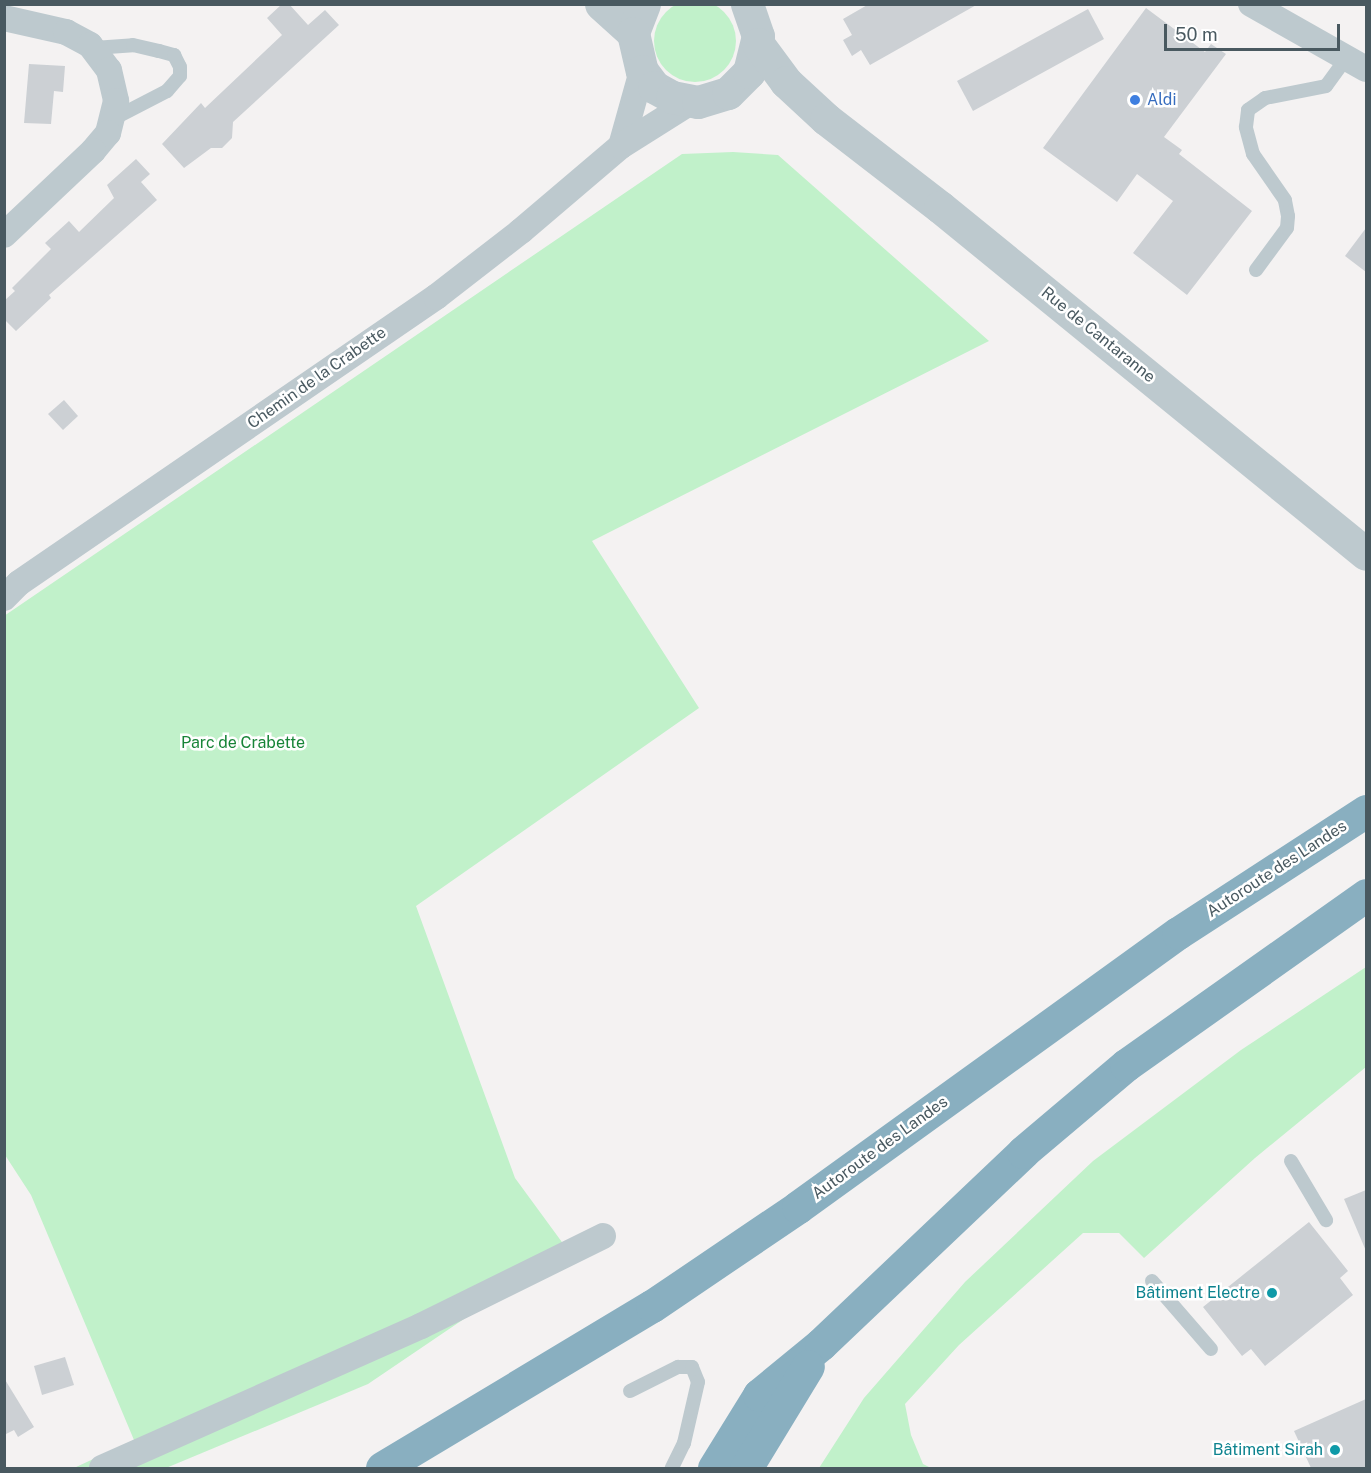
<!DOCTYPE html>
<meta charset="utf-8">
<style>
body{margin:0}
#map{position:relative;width:1371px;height:1473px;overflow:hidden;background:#f4f2f2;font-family:"Public Sans",sans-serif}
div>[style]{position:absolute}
.green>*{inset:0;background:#c1f1ca}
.round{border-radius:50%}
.building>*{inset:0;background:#ccd0d4}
.service>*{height:14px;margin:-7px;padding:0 7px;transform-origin:7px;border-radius:7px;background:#bdc9ce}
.minor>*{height:26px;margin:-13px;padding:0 13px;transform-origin:13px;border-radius:13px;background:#bdc9ce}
.tertiary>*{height:33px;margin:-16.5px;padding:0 16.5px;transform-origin:16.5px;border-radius:16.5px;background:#bdc9ce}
.motorway>*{height:33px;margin:-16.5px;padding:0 16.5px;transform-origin:16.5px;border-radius:16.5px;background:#89afc0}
.dots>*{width:16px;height:16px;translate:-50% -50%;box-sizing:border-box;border:3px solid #fff;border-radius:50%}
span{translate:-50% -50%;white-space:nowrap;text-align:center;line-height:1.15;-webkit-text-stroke:5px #fff;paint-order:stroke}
.shop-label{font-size:16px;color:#366cbe}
.left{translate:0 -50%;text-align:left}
.street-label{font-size:16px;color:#495960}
.park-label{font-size:16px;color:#178437}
.culture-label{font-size:16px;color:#0d838f}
.right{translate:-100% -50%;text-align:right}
.frame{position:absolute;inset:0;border:6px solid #495960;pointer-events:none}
.scale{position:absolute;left:1164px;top:24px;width:176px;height:27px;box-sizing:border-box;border:3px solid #495960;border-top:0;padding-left:8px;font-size:18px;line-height:21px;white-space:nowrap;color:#495960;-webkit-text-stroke:4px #fff;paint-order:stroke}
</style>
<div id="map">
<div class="green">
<div class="round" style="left:654px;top:0;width:82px;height:82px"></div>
<div style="clip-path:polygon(733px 152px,778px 155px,989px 341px,592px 541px,699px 708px,416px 906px,515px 1178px,567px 1249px,368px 1384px,166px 1468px,74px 1468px,134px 1440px,31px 1195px,5px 1155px,4px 616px,682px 154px)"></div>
<div style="clip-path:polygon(1366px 967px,1366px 1067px,1255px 1158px,1144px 1258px,1119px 1233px,1083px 1233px,959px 1345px,905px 1404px,911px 1435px,923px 1464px,931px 1468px,819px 1468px,864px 1398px,965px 1282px,1093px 1161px,1241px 1050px)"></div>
</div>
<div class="building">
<div style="clip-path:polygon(282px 4px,289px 4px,308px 25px,325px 10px,339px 25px,233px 122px,232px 138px,222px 148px,211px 148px,184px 168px,162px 144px,201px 103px,205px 108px,282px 35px,267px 18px)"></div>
<div style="clip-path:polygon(869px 4px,978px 4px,870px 65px,861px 50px,852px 56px,843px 40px,852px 35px,843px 19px)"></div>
<div style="clip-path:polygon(1146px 8px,1205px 52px,1211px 44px,1226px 54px,1164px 137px,1182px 150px,1179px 154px,1252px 211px,1187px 295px,1133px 253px,1173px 201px,1137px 174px,1117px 202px,1043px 148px)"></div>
<div style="clip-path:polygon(1088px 9px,1104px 39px,973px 111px,957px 81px)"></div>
<div style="clip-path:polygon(29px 64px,65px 66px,63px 92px,54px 91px,51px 124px,24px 123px)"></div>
<div style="clip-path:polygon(136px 159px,150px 174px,141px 182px,157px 200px,49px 295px,51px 298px,16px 331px,4px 319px,4px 301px,15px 291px,12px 288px,51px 249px,45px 243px,69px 221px,79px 232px,114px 198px,107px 185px)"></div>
<div style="clip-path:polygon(1366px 228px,1366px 272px,1345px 256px)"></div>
<div style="clip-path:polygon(64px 400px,78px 416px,63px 430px,48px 414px)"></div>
<div style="clip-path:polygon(1366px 1190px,1366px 1251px,1344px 1199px)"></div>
<div style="clip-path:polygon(1309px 1222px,1348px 1271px,1340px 1278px,1353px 1295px,1265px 1366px,1251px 1349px,1242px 1356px,1203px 1307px)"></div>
<div style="clip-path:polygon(65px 1357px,74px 1385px,42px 1395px,34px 1366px)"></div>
<div style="clip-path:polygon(4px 1378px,34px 1427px,18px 1437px,14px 1430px,4px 1435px)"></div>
<div style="clip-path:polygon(1366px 1399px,1366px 1468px,1311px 1468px,1294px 1431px)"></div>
</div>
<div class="service">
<div style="left:94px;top:48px;width:39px;rotate:-4deg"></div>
<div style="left:133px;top:45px;width:27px;rotate:13deg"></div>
<div style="left:159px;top:51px;width:16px;rotate:15deg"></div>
<div style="left:174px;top:55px;width:13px;rotate:63deg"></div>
<div style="left:180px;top:67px;width:9px;rotate:90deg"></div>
<div style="left:180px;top:76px;width:20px;rotate:131deg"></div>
<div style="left:167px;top:91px;width:61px;rotate:152.6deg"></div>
<div style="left:1256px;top:270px;width:52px;rotate:-53.6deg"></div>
<div style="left:1287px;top:228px;width:12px;rotate:-85deg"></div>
<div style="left:1288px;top:216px;width:16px;rotate:-101deg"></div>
<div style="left:1285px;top:200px;width:56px;rotate:-124.8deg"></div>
<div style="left:1253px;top:154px;width:28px;rotate:-105deg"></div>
<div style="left:1246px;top:127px;width:17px;rotate:-83deg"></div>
<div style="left:1248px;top:110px;width:21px;rotate:-35deg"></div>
<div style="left:1265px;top:98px;width:62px;rotate:-11.1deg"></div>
<div style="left:1326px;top:86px;width:34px;rotate:-54deg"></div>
<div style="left:1291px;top:1161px;width:69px;rotate:59.3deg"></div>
<div style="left:1152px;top:1281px;width:90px;rotate:49.1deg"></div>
<div style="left:630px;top:1391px;width:54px;rotate:-26.6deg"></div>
<div style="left:678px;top:1367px;width:14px"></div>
<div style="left:692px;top:1367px;width:16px;rotate:68deg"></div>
<div style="left:698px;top:1382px;width:63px;rotate:102.9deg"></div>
<div style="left:684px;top:1443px;width:28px;rotate:116deg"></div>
</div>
<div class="minor">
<div style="left:1251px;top:4px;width:132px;rotate:29.5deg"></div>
<div style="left:4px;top:18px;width:64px;rotate:12.7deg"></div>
<div style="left:66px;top:32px;width:27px;rotate:28deg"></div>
<div style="left:90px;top:45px;width:31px;rotate:53deg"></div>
<div style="left:109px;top:70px;width:32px;rotate:77deg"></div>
<div style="left:116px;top:101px;width:33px;rotate:104deg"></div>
<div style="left:108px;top:133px;width:23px;rotate:130deg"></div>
<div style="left:93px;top:151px;width:122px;rotate:136.7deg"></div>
<div style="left:621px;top:146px;width:78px;rotate:-74.4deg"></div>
<div style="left:4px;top:598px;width:21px;rotate:-45deg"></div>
<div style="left:19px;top:583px;width:506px;rotate:-34.44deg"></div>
<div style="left:436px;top:297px;width:108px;rotate:-37.8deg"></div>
<div style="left:521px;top:231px;width:131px;rotate:-40.4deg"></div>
<div style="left:621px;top:146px;width:83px;rotate:-32.2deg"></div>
<div style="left:102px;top:1468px;width:349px;rotate:-24deg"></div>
<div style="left:421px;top:1326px;width:203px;rotate:-26.3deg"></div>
</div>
<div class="tertiary">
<div style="left:601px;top:4px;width:43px;rotate:42.2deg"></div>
<div style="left:644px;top:4px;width:31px;rotate:111deg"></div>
<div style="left:633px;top:33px;width:39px;rotate:77deg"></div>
<div style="left:642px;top:71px;width:20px;rotate:53deg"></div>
<div style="left:654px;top:87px;width:21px;rotate:29deg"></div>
<div style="left:672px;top:97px;width:26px;rotate:11deg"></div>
<div style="left:698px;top:102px;width:31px;rotate:-17deg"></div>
<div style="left:728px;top:93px;width:30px;rotate:-45deg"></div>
<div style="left:749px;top:72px;width:37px;rotate:-76deg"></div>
<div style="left:758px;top:36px;width:34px;rotate:-109deg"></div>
<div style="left:758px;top:44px;width:47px;rotate:53.6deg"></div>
<div style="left:786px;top:82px;width:54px;rotate:42.8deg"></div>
<div style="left:826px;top:119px;width:144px;rotate:37.7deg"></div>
<div style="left:940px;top:207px;width:549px;rotate:39.16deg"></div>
</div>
<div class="motorway">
<div style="left:382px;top:1468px;width:315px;rotate:-31deg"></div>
<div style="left:652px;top:1306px;width:176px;rotate:-34.1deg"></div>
<div style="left:798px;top:1207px;width:468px;rotate:-35.8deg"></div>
<div style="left:1178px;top:933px;width:224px;rotate:-33deg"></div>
<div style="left:714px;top:1468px;width:86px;rotate:-58.3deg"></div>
<div style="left:759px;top:1395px;width:80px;rotate:-39.4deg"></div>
<div style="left:821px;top:1344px;width:279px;rotate:-43.5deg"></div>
<div style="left:1023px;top:1152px;width:135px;rotate:-40.2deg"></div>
<div style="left:1126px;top:1065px;width:294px;rotate:-35.3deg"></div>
<div style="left:746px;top:1468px;width:119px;rotate:-58.7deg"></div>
</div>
<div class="dots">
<div style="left:1135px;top:100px;background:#3f7fe0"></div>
<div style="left:1272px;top:1293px;background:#0f9aa8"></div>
<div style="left:1335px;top:1450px;background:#0f9aa8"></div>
</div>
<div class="shop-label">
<span class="left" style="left:1147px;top:100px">Aldi</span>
</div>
<div class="street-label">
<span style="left:1098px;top:335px;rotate:39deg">Rue de Cantaranne</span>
<span style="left:317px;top:378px;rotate:-35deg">Chemin de la Crabette</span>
<span style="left:1277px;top:869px;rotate:-33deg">Autoroute des Landes</span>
<span style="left:880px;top:1148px;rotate:-36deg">Autoroute des Landes</span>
</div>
<div class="park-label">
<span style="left:243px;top:743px">Parc de Crabette</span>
</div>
<div class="culture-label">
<span class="right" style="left:1260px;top:1293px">Bâtiment Electre</span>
<span class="right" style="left:1323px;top:1450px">Bâtiment Sirah</span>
</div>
<div class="frame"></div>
<div class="scale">50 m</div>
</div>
